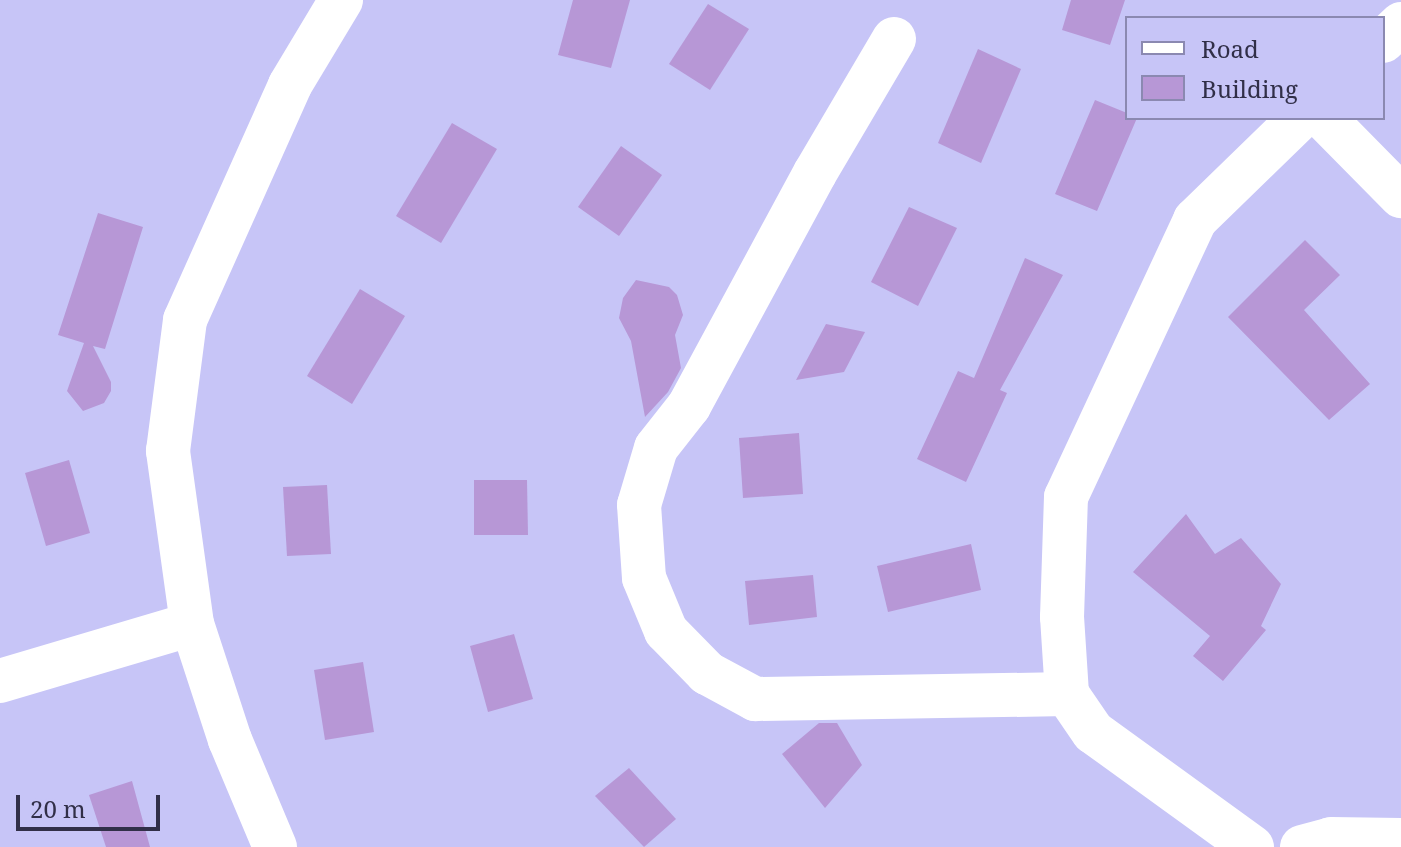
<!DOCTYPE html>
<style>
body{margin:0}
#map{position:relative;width:1401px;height:847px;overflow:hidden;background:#c7c5f7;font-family:"Noto Serif",serif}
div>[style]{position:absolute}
.building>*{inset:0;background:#b797d6}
.minor>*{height:44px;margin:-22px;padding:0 22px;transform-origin:22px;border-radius:22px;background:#fff}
span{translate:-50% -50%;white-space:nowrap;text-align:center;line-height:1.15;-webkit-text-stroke:7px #c7c5f7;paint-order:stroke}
.legend{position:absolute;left:1125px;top:16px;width:260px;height:104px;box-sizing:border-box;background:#c7c5f7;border:2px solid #8b89b1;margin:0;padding:10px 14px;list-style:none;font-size:24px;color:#312f48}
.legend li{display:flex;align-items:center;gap:16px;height:40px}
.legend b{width:40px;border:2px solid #8b89b1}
.scale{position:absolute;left:16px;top:795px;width:144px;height:36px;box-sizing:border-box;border:4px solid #312f48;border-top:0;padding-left:10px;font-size:24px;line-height:28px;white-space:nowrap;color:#312f48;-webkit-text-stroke:6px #c7c5f7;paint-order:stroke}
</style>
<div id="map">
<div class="building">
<div style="clip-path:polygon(573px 0,630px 0,611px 68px,558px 55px)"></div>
<div style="clip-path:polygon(1071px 0,1125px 0,1110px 45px,1062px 30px)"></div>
<div style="clip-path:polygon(708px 4px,749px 29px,710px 90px,669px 64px)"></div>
<div style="clip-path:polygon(978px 49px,1021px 69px,981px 163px,938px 143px)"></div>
<div style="clip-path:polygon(1095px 100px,1127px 113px,1127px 118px,1137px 118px,1097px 211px,1055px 194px)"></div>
<div style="clip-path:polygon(452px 123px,497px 149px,441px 243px,396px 216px)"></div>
<div style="clip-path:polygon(621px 146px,662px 175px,619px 236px,578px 207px)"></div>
<div style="clip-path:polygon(909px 207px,957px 228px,918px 306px,871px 282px)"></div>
<div style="clip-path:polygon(98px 213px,143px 227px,105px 349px,93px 346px,111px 382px,111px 391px,104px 403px,83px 411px,67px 391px,84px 343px,58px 335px)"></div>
<div style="clip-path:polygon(1305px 240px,1340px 275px,1304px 310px,1370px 384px,1329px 420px,1228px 317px)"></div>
<div style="clip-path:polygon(1025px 258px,1063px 275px,1000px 390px,1007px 393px,966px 482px,917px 459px,958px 371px,974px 378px)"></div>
<div style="clip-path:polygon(636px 280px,669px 287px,677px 295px,683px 315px,675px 335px,681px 368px,668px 392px,645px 417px,631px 341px,619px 318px,623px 298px)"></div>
<div style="clip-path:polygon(360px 289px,405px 316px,352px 404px,307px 376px)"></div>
<div style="clip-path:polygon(826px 324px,865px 332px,844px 372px,796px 380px)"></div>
<div style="clip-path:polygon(799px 433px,803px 494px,743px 498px,739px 438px)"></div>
<div style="clip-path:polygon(69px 460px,90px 533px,46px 546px,25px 473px)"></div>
<div style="clip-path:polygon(474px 480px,527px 480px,528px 535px,474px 535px)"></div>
<div style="clip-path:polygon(327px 485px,331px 554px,287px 556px,283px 487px)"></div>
<div style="clip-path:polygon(1186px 514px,1215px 554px,1241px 538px,1281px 584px,1261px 626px,1266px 630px,1223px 681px,1193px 656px,1210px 636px,1133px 572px)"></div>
<div style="clip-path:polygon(971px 544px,981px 590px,888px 612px,877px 566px)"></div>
<div style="clip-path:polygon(813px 575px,817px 617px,749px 625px,745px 581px)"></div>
<div style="clip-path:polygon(514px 634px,533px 699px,488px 712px,470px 646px)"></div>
<div style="clip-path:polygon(363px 662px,374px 732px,325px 740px,314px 670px)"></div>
<div style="clip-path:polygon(819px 723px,837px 723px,862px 765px,825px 808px,782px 754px)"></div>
<div style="clip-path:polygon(629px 768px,676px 819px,644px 847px,595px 796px)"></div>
<div style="clip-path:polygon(132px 781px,150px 847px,106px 847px,89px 795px)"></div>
</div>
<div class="minor">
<div style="left:894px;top:39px;width:156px;rotate:120.5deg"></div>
<div style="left:815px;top:173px;width:265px;rotate:118.4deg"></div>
<div style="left:689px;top:406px;width:53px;rotate:128.2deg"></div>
<div style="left:656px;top:448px;width:59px;rotate:106.6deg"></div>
<div style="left:639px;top:505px;width:73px;rotate:86.1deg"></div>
<div style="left:644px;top:578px;width:57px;rotate:67.5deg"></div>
<div style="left:666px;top:631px;width:59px;rotate:45.7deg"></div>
<div style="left:707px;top:673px;width:55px;rotate:28.4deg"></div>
<div style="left:755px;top:699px;width:312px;rotate:-0.9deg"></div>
<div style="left:1383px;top:41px;width:25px;rotate:-43deg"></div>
<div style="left:1324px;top:118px;width:110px;rotate:45.4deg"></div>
<div style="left:0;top:681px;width:200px;rotate:-16.5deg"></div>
<div style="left:275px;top:847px;width:116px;rotate:-112.8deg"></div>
<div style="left:230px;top:740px;width:122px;rotate:-108.1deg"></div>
<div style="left:192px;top:624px;width:175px;rotate:-97.9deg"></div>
<div style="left:168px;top:451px;width:132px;rotate:-82.6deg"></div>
<div style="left:185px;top:320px;width:257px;rotate:-65.9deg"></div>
<div style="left:290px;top:85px;width:99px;rotate:-59deg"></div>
<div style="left:1252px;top:847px;width:196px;rotate:-144.1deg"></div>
<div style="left:1093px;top:732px;width:46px;rotate:-124.4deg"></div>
<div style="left:1067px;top:694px;width:77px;rotate:-93.7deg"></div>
<div style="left:1062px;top:617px;width:120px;rotate:-88.1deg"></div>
<div style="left:1066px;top:497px;width:306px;rotate:-65deg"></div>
<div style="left:1195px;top:220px;width:146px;rotate:-44.2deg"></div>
<div style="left:1302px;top:847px;width:30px;rotate:-15deg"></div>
<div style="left:1331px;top:839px;width:70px;rotate:0.8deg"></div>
</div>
<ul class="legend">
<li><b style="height:10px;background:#fff"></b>Road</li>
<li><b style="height:22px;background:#b797d6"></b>Building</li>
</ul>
<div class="scale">20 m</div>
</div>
